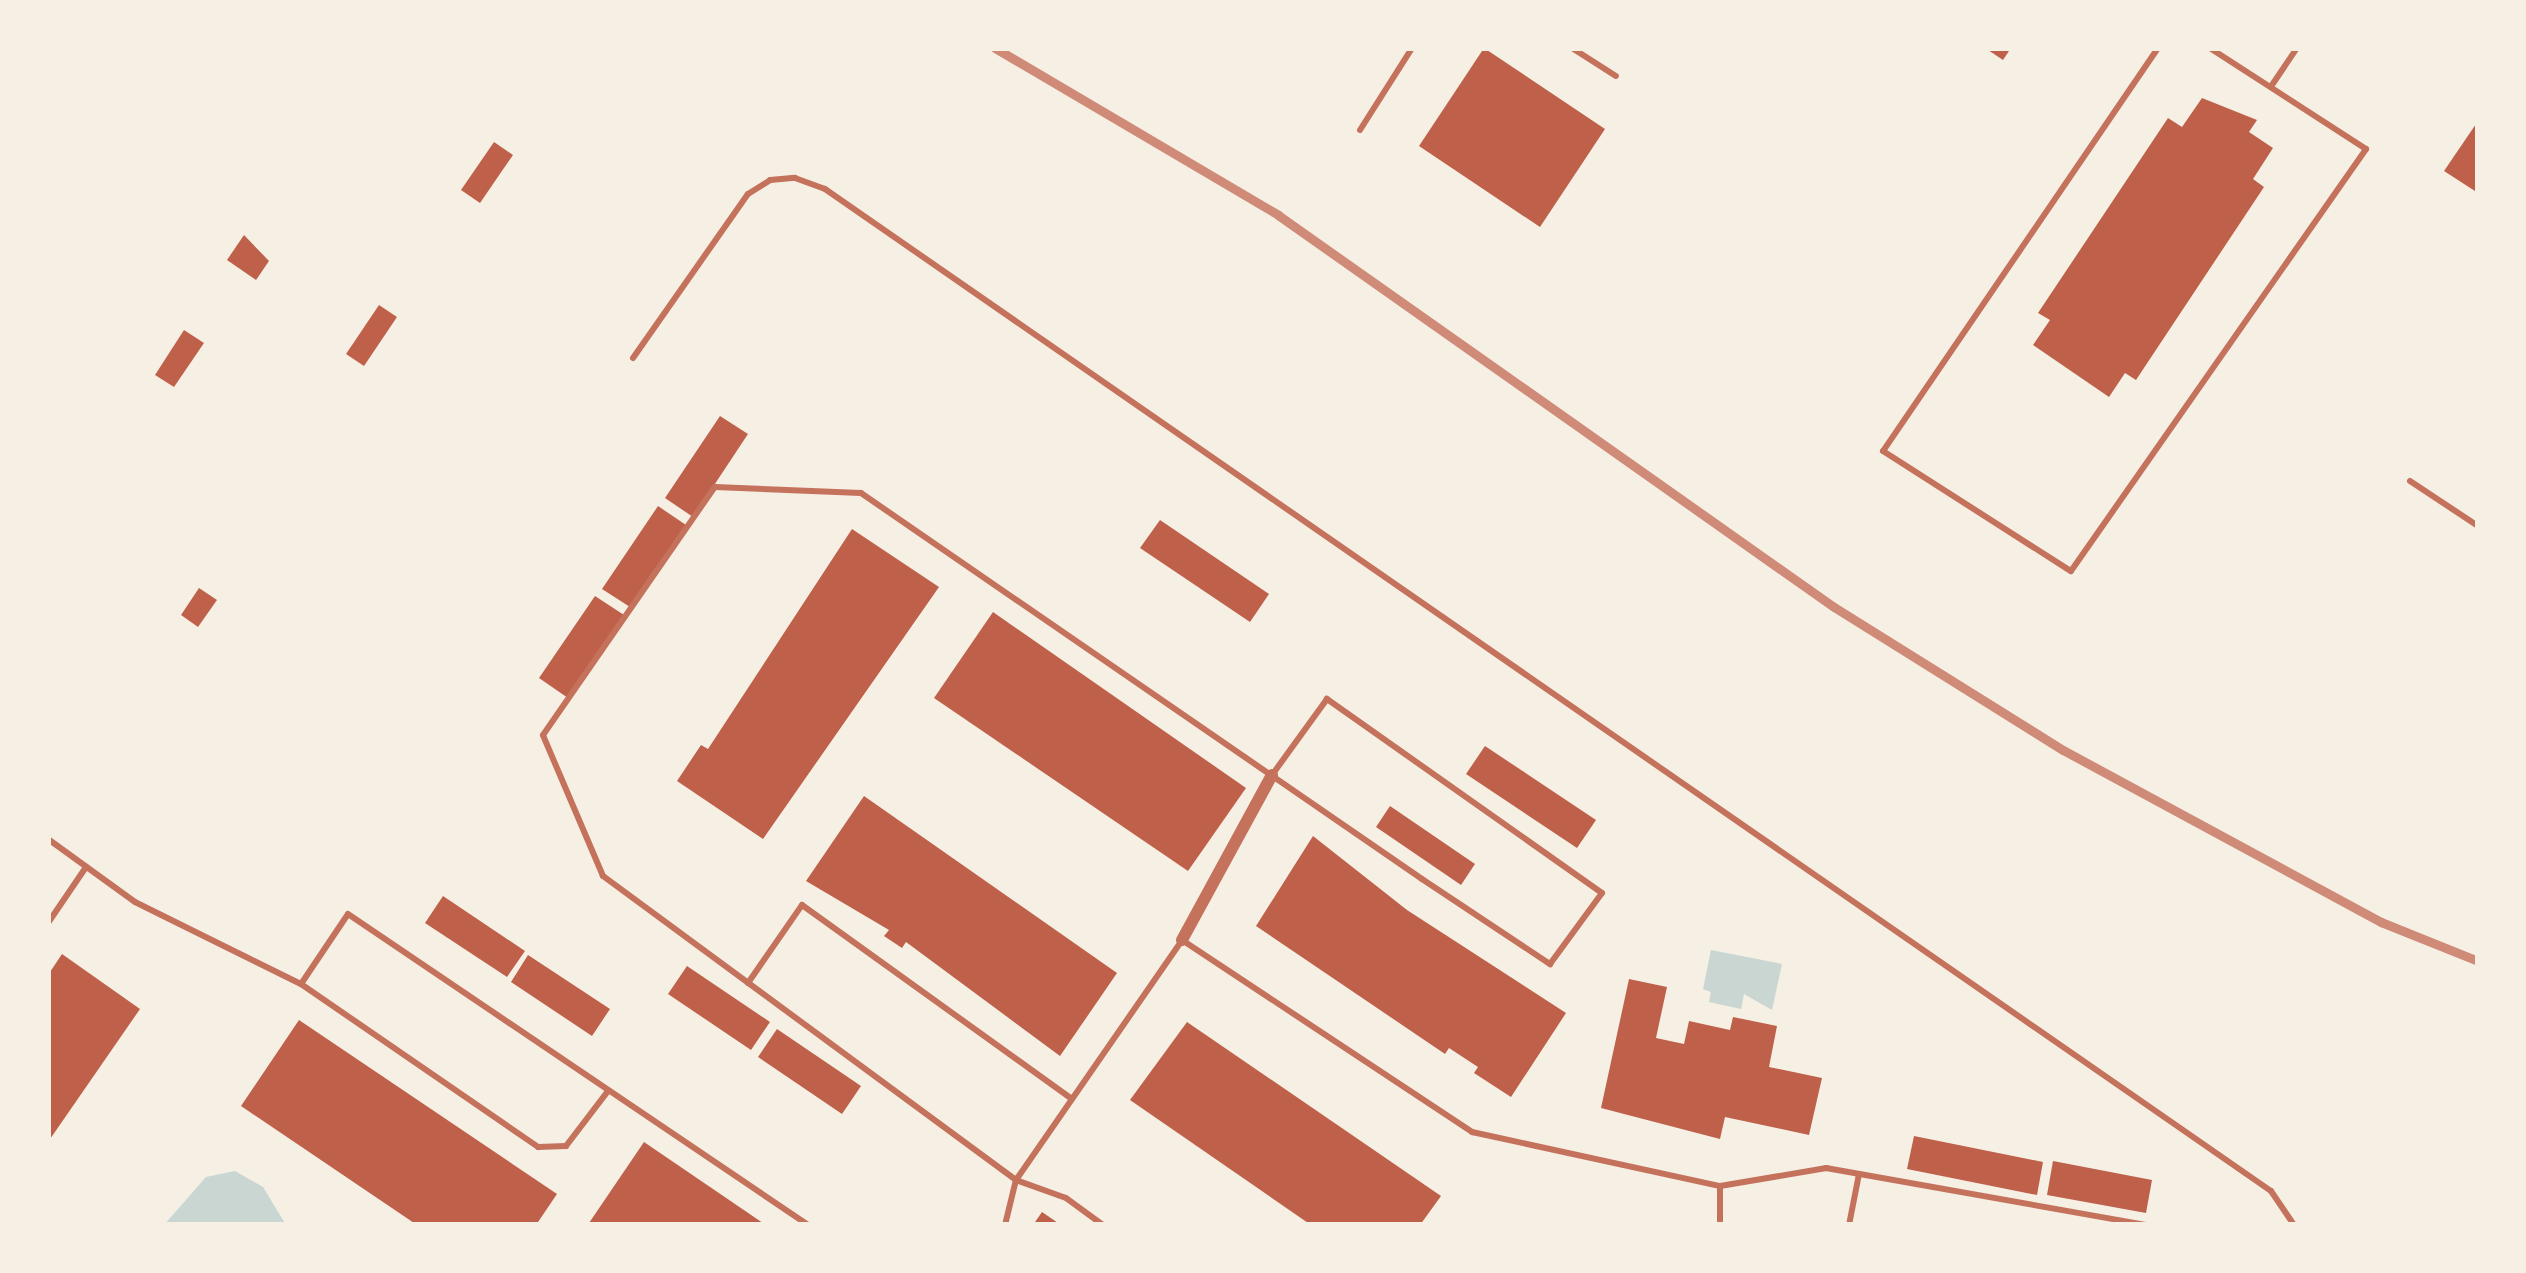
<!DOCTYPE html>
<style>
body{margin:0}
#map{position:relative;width:2526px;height:1273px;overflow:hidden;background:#f6efe4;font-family:Lora,serif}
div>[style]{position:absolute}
.water>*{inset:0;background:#c9d6d2}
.building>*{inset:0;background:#bf614a}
.service>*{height:6px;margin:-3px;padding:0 3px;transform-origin:3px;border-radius:3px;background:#c5725c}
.minor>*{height:12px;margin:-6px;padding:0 6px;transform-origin:6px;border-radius:6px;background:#c5725c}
.rail>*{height:9px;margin:-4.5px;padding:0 4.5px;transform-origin:4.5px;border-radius:4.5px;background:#cf8b77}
span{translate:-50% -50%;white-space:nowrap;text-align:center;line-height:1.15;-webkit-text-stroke:12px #f6efe4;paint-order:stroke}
.frame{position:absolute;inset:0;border:51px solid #f6efe4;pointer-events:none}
</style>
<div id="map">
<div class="water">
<div style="clip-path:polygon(1711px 950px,1782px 964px,1772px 1010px,1744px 994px,1741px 1009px,1709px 1002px,1711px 992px,1703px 989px)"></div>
<div style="clip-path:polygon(235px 1171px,263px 1187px,286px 1225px,164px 1225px,206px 1177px)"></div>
</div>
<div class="building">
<div style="clip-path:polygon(1484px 48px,1605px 129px,1540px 227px,1419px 146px)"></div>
<div style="clip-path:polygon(1985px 48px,2011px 48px,2003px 60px)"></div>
<div style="clip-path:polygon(2202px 98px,2257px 120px,2249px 132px,2273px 148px,2253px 179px,2264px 187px,2136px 380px,2125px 373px,2109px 397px,2033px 345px,2050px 320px,2038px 313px,2168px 118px,2182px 127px)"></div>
<div style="clip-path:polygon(2478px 121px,2478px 193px,2444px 171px)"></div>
<div style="clip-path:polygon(494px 142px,513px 155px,480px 203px,461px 190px)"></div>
<div style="clip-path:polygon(244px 235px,269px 261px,256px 280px,227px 260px)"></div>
<div style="clip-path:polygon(379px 305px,397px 317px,364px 366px,346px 354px)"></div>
<div style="clip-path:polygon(184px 330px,204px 343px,174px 387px,155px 375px)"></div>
<div style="clip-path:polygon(720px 416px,748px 434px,693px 517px,665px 498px)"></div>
<div style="clip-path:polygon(658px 506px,686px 525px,630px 607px,602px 589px)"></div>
<div style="clip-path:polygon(1160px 520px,1269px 594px,1250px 622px,1140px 548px)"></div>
<div style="clip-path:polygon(852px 529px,939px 587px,763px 839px,677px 781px,701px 745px,708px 749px)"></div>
<div style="clip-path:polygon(199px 588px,217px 600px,198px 627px,181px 615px)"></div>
<div style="clip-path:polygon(595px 596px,624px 615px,568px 698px,539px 678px)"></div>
<div style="clip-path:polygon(993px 612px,1246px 788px,1188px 871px,934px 698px)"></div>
<div style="clip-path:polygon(1485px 746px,1596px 820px,1577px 848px,1466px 774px)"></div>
<div style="clip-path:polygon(864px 796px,1117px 973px,1060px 1056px,906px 942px,902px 948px,884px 936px,889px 930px,806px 881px)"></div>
<div style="clip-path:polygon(1390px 806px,1475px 864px,1461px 885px,1376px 827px)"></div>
<div style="clip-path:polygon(1313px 836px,1407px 910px,1566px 1013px,1511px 1097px,1474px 1073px,1478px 1067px,1449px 1048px,1445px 1054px,1256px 926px)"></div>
<div style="clip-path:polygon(443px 896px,525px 951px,507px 977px,425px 923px)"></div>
<div style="clip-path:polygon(62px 954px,140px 1009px,48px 1142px,48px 975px)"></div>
<div style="clip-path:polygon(528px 955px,610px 1009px,592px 1036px,511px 982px)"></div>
<div style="clip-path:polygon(687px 966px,770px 1022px,751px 1050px,668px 994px)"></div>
<div style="clip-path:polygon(1629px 979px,1667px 987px,1656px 1038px,1684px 1044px,1689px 1021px,1730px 1030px,1733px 1017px,1777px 1026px,1769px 1067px,1822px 1078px,1809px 1135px,1725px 1117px,1720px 1139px,1601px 1108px)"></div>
<div style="clip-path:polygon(299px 1020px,557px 1194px,536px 1225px,417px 1225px,241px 1106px)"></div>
<div style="clip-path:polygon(1187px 1022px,1441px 1196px,1420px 1225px,1311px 1225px,1130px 1100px)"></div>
<div style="clip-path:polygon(777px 1029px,861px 1086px,842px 1114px,758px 1057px)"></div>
<div style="clip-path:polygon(1914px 1136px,2043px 1162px,2037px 1195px,1907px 1169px)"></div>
<div style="clip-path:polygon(644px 1142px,766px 1225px,589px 1223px)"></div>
<div style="clip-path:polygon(2053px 1161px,2152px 1180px,2146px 1213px,2047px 1195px)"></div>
<div style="clip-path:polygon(1042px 1212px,1061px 1225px,1033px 1225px)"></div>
</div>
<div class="service">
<div style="left:1572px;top:48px;width:52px;rotate:32.5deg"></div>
<div style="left:2158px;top:48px;width:488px;rotate:124.3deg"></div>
<div style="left:1883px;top:451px;width:223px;rotate:32.6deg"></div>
<div style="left:2071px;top:571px;width:515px;rotate:-55.04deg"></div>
<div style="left:2366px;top:149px;width:186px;rotate:-147.1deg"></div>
<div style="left:2272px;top:85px;width:45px;rotate:-56deg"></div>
<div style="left:1360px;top:130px;width:97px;rotate:-57.6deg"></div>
<div style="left:633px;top:358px;width:200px;rotate:-55deg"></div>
<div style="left:748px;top:194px;width:26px;rotate:-32deg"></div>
<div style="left:770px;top:180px;width:25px;rotate:-5deg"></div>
<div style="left:795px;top:178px;width:32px;rotate:20deg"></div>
<div style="left:825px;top:189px;width:1759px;rotate:34.72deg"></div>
<div style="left:2271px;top:1191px;width:41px;rotate:55.9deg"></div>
<div style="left:2410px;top:481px;width:82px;rotate:33.5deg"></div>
<div style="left:48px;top:839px;width:107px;rotate:35.9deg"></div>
<div style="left:135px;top:902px;width:185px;rotate:26.3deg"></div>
<div style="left:301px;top:984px;width:84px;rotate:-56.1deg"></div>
<div style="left:348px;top:914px;width:555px;rotate:34.06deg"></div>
<div style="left:48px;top:923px;width:68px;rotate:-55.8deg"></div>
<div style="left:748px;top:983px;width:95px;rotate:-55.3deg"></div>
<div style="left:802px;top:905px;width:332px;rotate:35.7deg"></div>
<div style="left:301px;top:984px;width:288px;rotate:34.5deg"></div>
<div style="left:538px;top:1147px;width:28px;rotate:-2deg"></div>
<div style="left:566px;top:1146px;width:69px;rotate:-52.6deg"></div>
<div style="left:1720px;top:1186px;width:108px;rotate:-9.6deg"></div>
<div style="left:1826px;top:1168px;width:326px;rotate:10.1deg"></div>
<div style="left:1005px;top:1225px;width:46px;rotate:-76.3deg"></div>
<div style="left:1016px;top:1180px;width:292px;rotate:-55.3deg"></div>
<div style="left:1182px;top:940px;width:348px;rotate:33.5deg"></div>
<div style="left:1472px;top:1132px;width:254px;rotate:12.3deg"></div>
<div style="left:1720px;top:1186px;width:39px;rotate:90deg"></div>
<div style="left:1103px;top:1225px;width:46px;rotate:-143.9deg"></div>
<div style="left:1066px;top:1198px;width:53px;rotate:-160.2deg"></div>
<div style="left:1016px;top:1180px;width:513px;rotate:-143.64deg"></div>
<div style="left:603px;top:876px;width:153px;rotate:-113.1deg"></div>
<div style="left:543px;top:735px;width:302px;rotate:-55.3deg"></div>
<div style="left:715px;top:487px;width:146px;rotate:2.4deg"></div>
<div style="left:861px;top:493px;width:681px;rotate:34.53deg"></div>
<div style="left:1422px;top:879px;width:154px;rotate:33.6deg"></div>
<div style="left:1550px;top:964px;width:88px;rotate:-53.8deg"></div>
<div style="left:1602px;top:893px;width:337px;rotate:-144.8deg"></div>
<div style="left:1327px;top:699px;width:94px;rotate:125.9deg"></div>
<div style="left:1849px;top:1225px;width:52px;rotate:-78.9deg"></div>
</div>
<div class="minor">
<div style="left:1182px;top:940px;width:188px;rotate:-61.4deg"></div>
</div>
<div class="rail">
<div style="left:995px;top:48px;width:329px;rotate:30.5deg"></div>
<div style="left:1278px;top:215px;width:680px;rotate:35.19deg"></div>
<div style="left:1834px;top:607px;width:270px;rotate:32deg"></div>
<div style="left:2063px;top:750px;width:362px;rotate:28.4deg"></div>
<div style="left:2381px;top:922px;width:105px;rotate:21.9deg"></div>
</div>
<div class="frame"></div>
</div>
